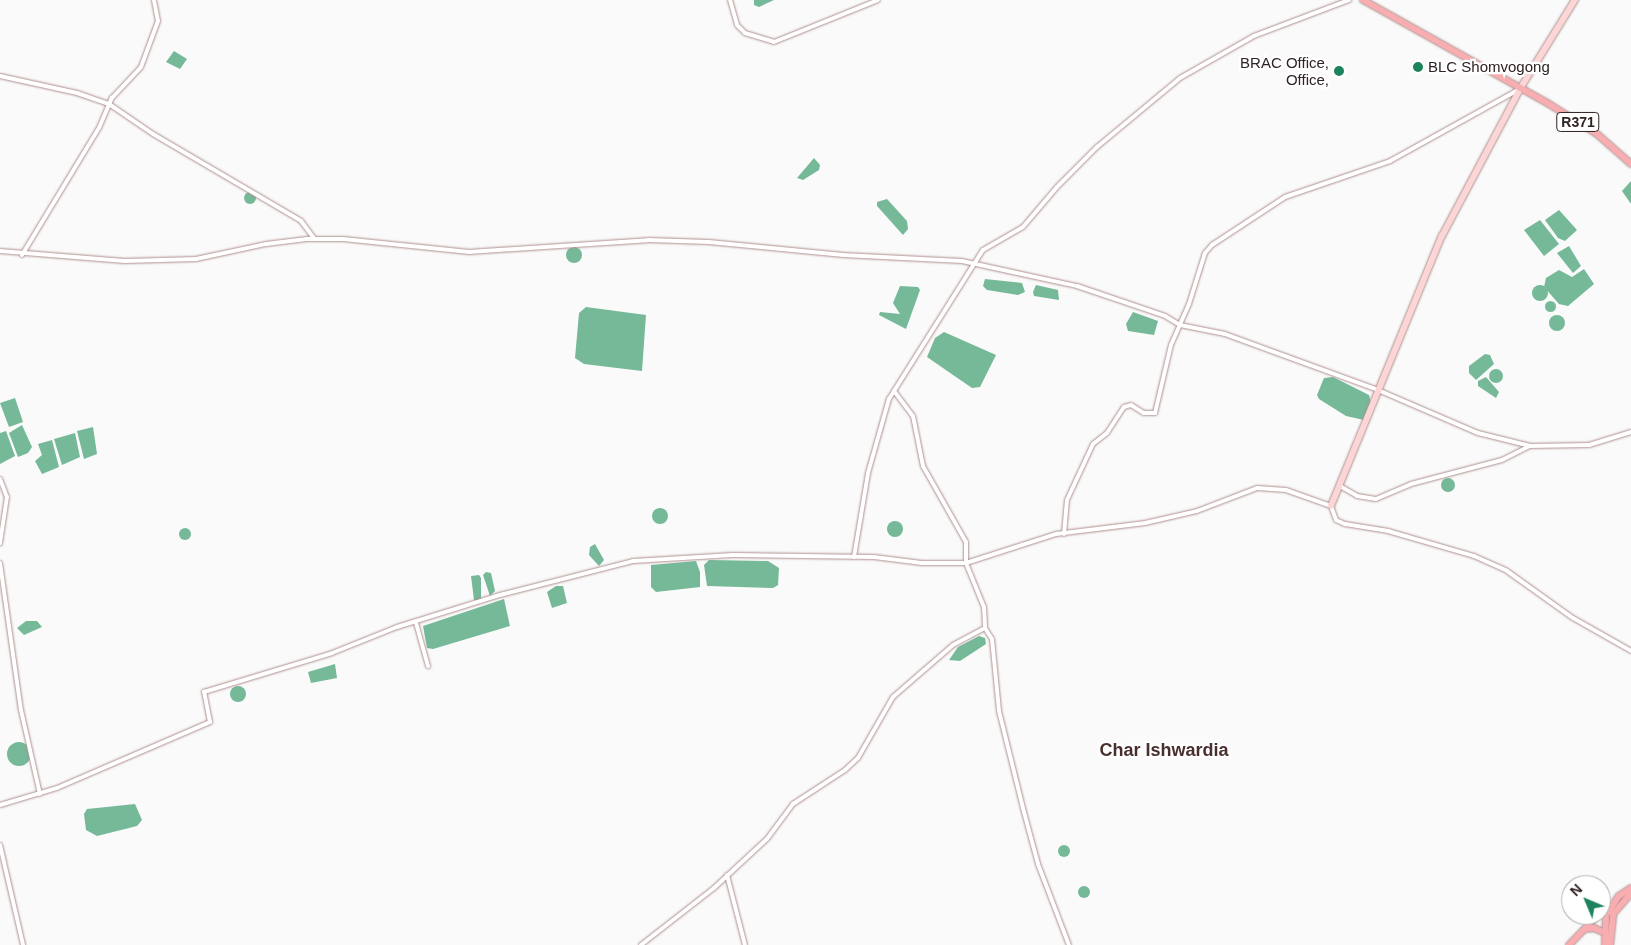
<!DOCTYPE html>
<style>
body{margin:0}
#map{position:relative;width:1631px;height:945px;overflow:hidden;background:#fafafa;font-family:Arial,sans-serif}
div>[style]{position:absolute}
.water>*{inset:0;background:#75b999}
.round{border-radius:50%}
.roads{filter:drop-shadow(0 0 1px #af8f8e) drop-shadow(0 0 1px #af8f8e)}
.street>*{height:4px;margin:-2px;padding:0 2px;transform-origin:2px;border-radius:2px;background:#fff}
.secondary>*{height:5.5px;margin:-2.75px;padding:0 2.75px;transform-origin:2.75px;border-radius:2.75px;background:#fcd6d7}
.primary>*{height:6px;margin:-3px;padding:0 3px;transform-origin:3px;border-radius:3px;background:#f8adb0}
.dots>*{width:14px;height:14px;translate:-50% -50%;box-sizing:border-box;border:2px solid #fff;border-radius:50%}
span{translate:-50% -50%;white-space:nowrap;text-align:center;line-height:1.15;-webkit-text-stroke:4.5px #fff;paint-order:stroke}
.shield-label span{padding:1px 4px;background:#fff;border:1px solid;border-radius:4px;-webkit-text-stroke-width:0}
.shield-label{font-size:14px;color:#2f2222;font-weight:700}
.poi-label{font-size:15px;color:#2f2222}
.right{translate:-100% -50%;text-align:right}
.left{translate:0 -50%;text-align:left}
.quarter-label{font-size:18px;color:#4a2f2f;font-weight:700}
.north{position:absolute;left:1561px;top:875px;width:50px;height:50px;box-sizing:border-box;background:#fff;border:1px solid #aca7a7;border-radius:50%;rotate:315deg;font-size:14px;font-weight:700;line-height:20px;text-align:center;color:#2f2222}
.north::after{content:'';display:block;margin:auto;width:18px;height:22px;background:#1d835d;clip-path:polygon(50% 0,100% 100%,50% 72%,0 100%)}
</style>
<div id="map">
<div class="water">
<div style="clip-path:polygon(754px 0,774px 0,759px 7px,754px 5px)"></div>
<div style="clip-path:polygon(174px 51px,187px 59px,180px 69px,166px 62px)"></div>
<div style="clip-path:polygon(814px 158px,820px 165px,819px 170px,803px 180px,797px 178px)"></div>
<div style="clip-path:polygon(1631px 181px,1631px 204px,1622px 191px)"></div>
<div class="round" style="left:244px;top:192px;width:12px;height:12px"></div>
<div style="clip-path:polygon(887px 199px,907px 221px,908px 229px,903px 235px,877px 206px,877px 202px)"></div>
<div style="clip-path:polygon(1559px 210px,1577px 230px,1565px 241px,1558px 238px,1545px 220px)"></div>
<div style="clip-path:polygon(1540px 220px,1559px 244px,1544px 256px,1524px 230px)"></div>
<div style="clip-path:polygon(1569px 246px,1581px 266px,1573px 273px,1557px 253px)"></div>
<div class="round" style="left:566px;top:247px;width:16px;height:16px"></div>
<div style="clip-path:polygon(1584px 269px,1594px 284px,1568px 306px,1559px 304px,1544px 287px,1546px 278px,1559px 270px,1572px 277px)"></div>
<div style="clip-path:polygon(985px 279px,1022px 283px,1025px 292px,1018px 295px,987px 290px,983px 286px)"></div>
<div class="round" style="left:1532px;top:285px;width:16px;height:16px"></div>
<div style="clip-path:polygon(1036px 285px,1058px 290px,1059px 300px,1034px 296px,1033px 292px)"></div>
<div style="clip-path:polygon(900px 286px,918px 287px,920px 290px,906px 329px,879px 315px,880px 312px,900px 314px,893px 303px)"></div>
<div class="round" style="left:1544.5px;top:300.5px;width:11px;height:11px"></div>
<div style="clip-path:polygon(586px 307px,646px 315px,642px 371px,584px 364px,575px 358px,579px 313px)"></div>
<div style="clip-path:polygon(1133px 312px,1158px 321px,1154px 335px,1128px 331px,1126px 324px)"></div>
<div class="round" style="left:1549px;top:315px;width:16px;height:16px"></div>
<div style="clip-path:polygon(944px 332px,996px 355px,980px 387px,972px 388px,927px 357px,935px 338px)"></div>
<div style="clip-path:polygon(1485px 354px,1490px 355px,1494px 364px,1476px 380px,1469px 373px,1469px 366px)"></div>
<div class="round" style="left:1489px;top:369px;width:14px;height:14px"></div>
<div style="clip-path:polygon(1333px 377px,1369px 395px,1371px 403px,1364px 420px,1346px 416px,1319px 399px,1317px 395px,1324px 378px)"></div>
<div style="clip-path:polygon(1486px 377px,1499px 392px,1496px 398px,1478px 386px,1478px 381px)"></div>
<div style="clip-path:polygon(15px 398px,23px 422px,9px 427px,0 403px)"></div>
<div style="clip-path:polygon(22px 425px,32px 447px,28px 453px,18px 457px,9px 433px)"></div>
<div style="clip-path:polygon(93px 427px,97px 454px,84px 459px,77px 431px)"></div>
<div style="clip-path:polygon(6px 431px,15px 456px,0 464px,0 433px)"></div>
<div style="clip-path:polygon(75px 433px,80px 457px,62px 465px,54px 439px)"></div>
<div style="clip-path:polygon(52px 440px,59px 467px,42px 474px,35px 461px,42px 455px,38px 444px)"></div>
<div class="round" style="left:1441px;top:478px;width:14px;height:14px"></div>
<div class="round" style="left:652px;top:508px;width:16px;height:16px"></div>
<div class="round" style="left:887px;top:521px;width:16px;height:16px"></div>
<div class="round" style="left:179px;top:528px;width:12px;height:12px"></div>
<div style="clip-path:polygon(595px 544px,604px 560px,599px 566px,589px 555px,590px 547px)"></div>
<div style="clip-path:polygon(709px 560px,768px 561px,779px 568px,778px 585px,773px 588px,707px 586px,704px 565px)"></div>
<div style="clip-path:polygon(696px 561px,700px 572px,700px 587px,656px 592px,651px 587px,651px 565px)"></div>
<div style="clip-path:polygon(486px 572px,491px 573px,495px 591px,490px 596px,483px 575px)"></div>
<div style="clip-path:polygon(471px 576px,479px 575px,481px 578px,481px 600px,474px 600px)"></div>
<div style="clip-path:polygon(556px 586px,563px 586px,567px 603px,552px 608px,547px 592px)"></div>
<div style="clip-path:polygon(504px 599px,510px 626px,433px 649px,427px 648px,423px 626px)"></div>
<div style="clip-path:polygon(26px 621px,37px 621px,42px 627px,24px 635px,17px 628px)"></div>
<div style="clip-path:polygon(979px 636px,985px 638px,986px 644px,960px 661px,949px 660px,958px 647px)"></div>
<div style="clip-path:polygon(335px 664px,337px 678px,311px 683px,308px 672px)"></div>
<div class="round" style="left:230px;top:686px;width:16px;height:16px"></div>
<div class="round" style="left:7px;top:742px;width:24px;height:24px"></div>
<div style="clip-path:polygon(135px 804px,142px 820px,137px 826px,97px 836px,86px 830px,84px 814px,87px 809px)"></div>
<div class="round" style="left:1058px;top:845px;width:12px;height:12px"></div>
<div class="round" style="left:1078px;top:886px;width:12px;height:12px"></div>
</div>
<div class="roads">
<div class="street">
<div style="left:730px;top:0;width:26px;rotate:74deg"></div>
<div style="left:737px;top:25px;width:11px;rotate:45deg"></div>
<div style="left:745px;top:33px;width:30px;rotate:17deg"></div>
<div style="left:774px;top:42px;width:112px;rotate:-22deg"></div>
<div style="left:0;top:76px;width:79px;rotate:12.4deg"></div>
<div style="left:77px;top:93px;width:34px;rotate:19deg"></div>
<div style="left:109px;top:104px;width:53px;rotate:34.3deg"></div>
<div style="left:153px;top:134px;width:172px;rotate:30.4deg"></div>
<div style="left:301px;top:221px;width:21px;rotate:53deg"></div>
<div style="left:0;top:251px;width:125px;rotate:4.6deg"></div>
<div style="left:125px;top:261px;width:71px;rotate:-1.6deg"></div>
<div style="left:196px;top:259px;width:72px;rotate:-12.1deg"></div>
<div style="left:266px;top:244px;width:41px;rotate:-7deg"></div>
<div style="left:307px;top:239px;width:36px"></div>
<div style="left:343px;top:239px;width:127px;rotate:5.9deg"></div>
<div style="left:469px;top:252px;width:179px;rotate:-3.8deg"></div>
<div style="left:648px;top:240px;width:61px;rotate:1.9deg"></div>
<div style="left:709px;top:242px;width:135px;rotate:5.5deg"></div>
<div style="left:843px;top:255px;width:119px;rotate:2.9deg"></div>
<div style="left:962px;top:261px;width:118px;rotate:12.3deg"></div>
<div style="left:1077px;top:286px;width:93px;rotate:18.8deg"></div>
<div style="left:1165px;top:316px;width:17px;rotate:31deg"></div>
<div style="left:1180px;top:325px;width:46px;rotate:11.3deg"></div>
<div style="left:1225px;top:334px;width:163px;rotate:20.1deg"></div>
<div style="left:1378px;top:390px;width:109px;rotate:23.3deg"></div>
<div style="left:1478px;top:433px;width:54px;rotate:14deg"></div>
<div style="left:22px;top:255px;width:149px;rotate:-58.8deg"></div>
<div style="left:99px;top:128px;width:33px;rotate:-67deg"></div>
<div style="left:112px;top:98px;width:42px;rotate:-46.9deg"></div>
<div style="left:141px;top:67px;width:49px;rotate:-69.7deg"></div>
<div style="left:158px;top:21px;width:21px;rotate:-101deg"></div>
<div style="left:894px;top:391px;width:31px;rotate:53deg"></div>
<div style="left:913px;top:416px;width:51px;rotate:78.7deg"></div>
<div style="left:923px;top:466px;width:87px;rotate:60.5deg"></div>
<div style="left:966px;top:542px;width:21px;rotate:90deg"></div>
<div style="left:966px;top:563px;width:48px;rotate:67.8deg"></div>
<div style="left:984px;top:607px;width:21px;rotate:87deg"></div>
<div style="left:985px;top:628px;width:13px;rotate:58deg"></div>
<div style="left:992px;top:639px;width:72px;rotate:84.4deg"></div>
<div style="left:999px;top:711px;width:104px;rotate:76.1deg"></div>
<div style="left:1024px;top:812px;width:54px;rotate:74.9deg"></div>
<div style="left:1038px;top:864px;width:87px;rotate:69.1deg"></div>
<div style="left:0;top:479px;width:19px;rotate:69deg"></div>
<div style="left:7px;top:497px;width:47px;rotate:98.7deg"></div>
<div style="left:1340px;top:486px;width:20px;rotate:30deg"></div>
<div style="left:1357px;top:496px;width:19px;rotate:9deg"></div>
<div style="left:1376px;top:499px;width:38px;rotate:-23deg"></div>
<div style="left:1411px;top:484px;width:94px;rotate:-14.8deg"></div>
<div style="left:1502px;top:460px;width:31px;rotate:-27deg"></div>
<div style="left:1530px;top:446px;width:59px;rotate:-1deg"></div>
<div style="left:1589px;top:445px;width:44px;rotate:-17.2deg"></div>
<div style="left:1064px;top:534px;width:34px;rotate:-85deg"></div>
<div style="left:1067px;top:500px;width:62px;rotate:-65.1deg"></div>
<div style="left:1093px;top:444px;width:18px;rotate:-38deg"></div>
<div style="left:1107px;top:433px;width:31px;rotate:-57deg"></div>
<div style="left:1124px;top:407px;width:7px;rotate:-16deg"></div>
<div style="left:1131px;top:405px;width:15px;rotate:32deg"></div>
<div style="left:1144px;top:413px;width:11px"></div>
<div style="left:1155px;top:413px;width:70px;rotate:-76.8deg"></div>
<div style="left:1171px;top:345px;width:45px;rotate:-66.3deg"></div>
<div style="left:1189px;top:304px;width:53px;rotate:-72.6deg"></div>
<div style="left:1205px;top:253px;width:11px;rotate:-49deg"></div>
<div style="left:1212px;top:245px;width:87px;rotate:-33.3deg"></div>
<div style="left:1285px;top:197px;width:111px;rotate:-18.9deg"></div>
<div style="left:1390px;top:161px;width:149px;rotate:-29deg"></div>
<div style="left:854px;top:557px;width:85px;rotate:-80.5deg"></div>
<div style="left:868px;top:473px;width:77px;rotate:-74.2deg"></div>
<div style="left:889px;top:399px;width:176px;rotate:-57.8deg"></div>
<div style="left:983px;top:250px;width:46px;rotate:-29.9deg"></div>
<div style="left:1023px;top:227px;width:52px;rotate:-49.6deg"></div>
<div style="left:1057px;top:187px;width:57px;rotate:-45deg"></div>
<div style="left:1097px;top:147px;width:108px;rotate:-39.7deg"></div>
<div style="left:1180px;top:78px;width:85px;rotate:-29.6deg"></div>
<div style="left:1254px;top:36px;width:102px;rotate:-20.8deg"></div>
<div style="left:0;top:563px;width:148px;rotate:81.9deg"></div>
<div style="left:21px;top:710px;width:86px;rotate:77.3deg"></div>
<div style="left:416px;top:623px;width:45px;rotate:74.4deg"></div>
<div style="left:0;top:805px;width:59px;rotate:-16.6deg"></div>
<div style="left:57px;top:788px;width:167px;rotate:-23.3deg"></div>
<div style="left:210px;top:722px;width:31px;rotate:-101deg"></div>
<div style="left:204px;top:692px;width:134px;rotate:-16.9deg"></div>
<div style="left:332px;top:653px;width:70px;rotate:-21.8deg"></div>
<div style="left:397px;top:627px;width:108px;rotate:-17.3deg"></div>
<div style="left:500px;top:595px;width:137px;rotate:-14.3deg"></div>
<div style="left:633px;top:561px;width:100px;rotate:-3.4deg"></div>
<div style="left:733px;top:555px;width:141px;rotate:0.8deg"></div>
<div style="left:874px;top:557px;width:48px;rotate:7.1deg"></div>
<div style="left:922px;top:563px;width:44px"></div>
<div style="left:966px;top:563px;width:95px;rotate:-17.9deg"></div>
<div style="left:1056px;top:534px;width:90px;rotate:-7deg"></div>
<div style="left:1145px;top:523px;width:53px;rotate:-13deg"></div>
<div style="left:1197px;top:511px;width:64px;rotate:-21deg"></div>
<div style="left:1257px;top:488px;width:29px;rotate:4deg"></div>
<div style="left:1286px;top:490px;width:48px;rotate:19.6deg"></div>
<div style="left:1331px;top:506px;width:15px;rotate:70deg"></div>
<div style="left:1336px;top:520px;width:10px;rotate:24deg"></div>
<div style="left:1345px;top:524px;width:44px;rotate:9.2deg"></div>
<div style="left:1388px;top:531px;width:90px;rotate:16.2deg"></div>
<div style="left:1474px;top:556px;width:36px;rotate:24deg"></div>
<div style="left:1507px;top:571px;width:81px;rotate:35.5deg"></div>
<div style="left:1573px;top:618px;width:67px;rotate:29.6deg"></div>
<div style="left:0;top:845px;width:103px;rotate:77deg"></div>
<div style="left:727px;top:875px;width:72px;rotate:75.6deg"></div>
<div style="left:641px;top:945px;width:93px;rotate:-38deg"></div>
<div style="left:714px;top:888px;width:72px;rotate:-42.8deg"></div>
<div style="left:767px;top:839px;width:44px;rotate:-53.4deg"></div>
<div style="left:793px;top:804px;width:62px;rotate:-33.2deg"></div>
<div style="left:845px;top:770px;width:18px;rotate:-43deg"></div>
<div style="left:858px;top:758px;width:70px;rotate:-60.2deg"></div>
<div style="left:893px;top:697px;width:79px;rotate:-40.9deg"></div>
<div style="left:953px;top:645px;width:36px;rotate:-28deg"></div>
</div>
<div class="secondary">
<div style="left:1331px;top:506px;width:292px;rotate:-67.7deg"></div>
<div style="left:1442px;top:236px;width:166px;rotate:-62deg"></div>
<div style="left:1520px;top:89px;width:105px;rotate:-58.3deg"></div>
</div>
<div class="primary">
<div style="left:1363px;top:0;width:213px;rotate:29.2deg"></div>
<div style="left:1549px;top:104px;width:57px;rotate:32deg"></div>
<div style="left:1597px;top:134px;width:45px;rotate:41.4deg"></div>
<div style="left:1585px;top:929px;width:9px;rotate:-6deg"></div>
<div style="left:1594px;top:928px;width:12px;rotate:24deg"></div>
<div style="left:1569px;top:945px;width:42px;rotate:-46deg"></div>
<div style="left:1605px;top:945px;width:30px;rotate:-88deg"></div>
<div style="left:1606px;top:915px;width:23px;rotate:-56deg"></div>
<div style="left:1619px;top:896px;width:14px;rotate:-34deg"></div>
<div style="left:1610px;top:945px;width:31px;rotate:-84deg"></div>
<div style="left:1613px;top:914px;width:28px;rotate:-49deg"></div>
</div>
</div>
<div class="dots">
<div style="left:1418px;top:67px;background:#1d835d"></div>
<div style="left:1339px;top:71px;background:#1d835d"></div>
</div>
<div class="shield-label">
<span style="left:1578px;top:122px">R371</span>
</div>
<div class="poi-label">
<span class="right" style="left:1329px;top:71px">BRAC Office,<br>Office,</span>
<span class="left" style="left:1428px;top:67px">BLC Shomvogong</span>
</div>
<div class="quarter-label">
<span style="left:1164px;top:750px">Char Ishwardia</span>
</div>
<div class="north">N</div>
</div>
